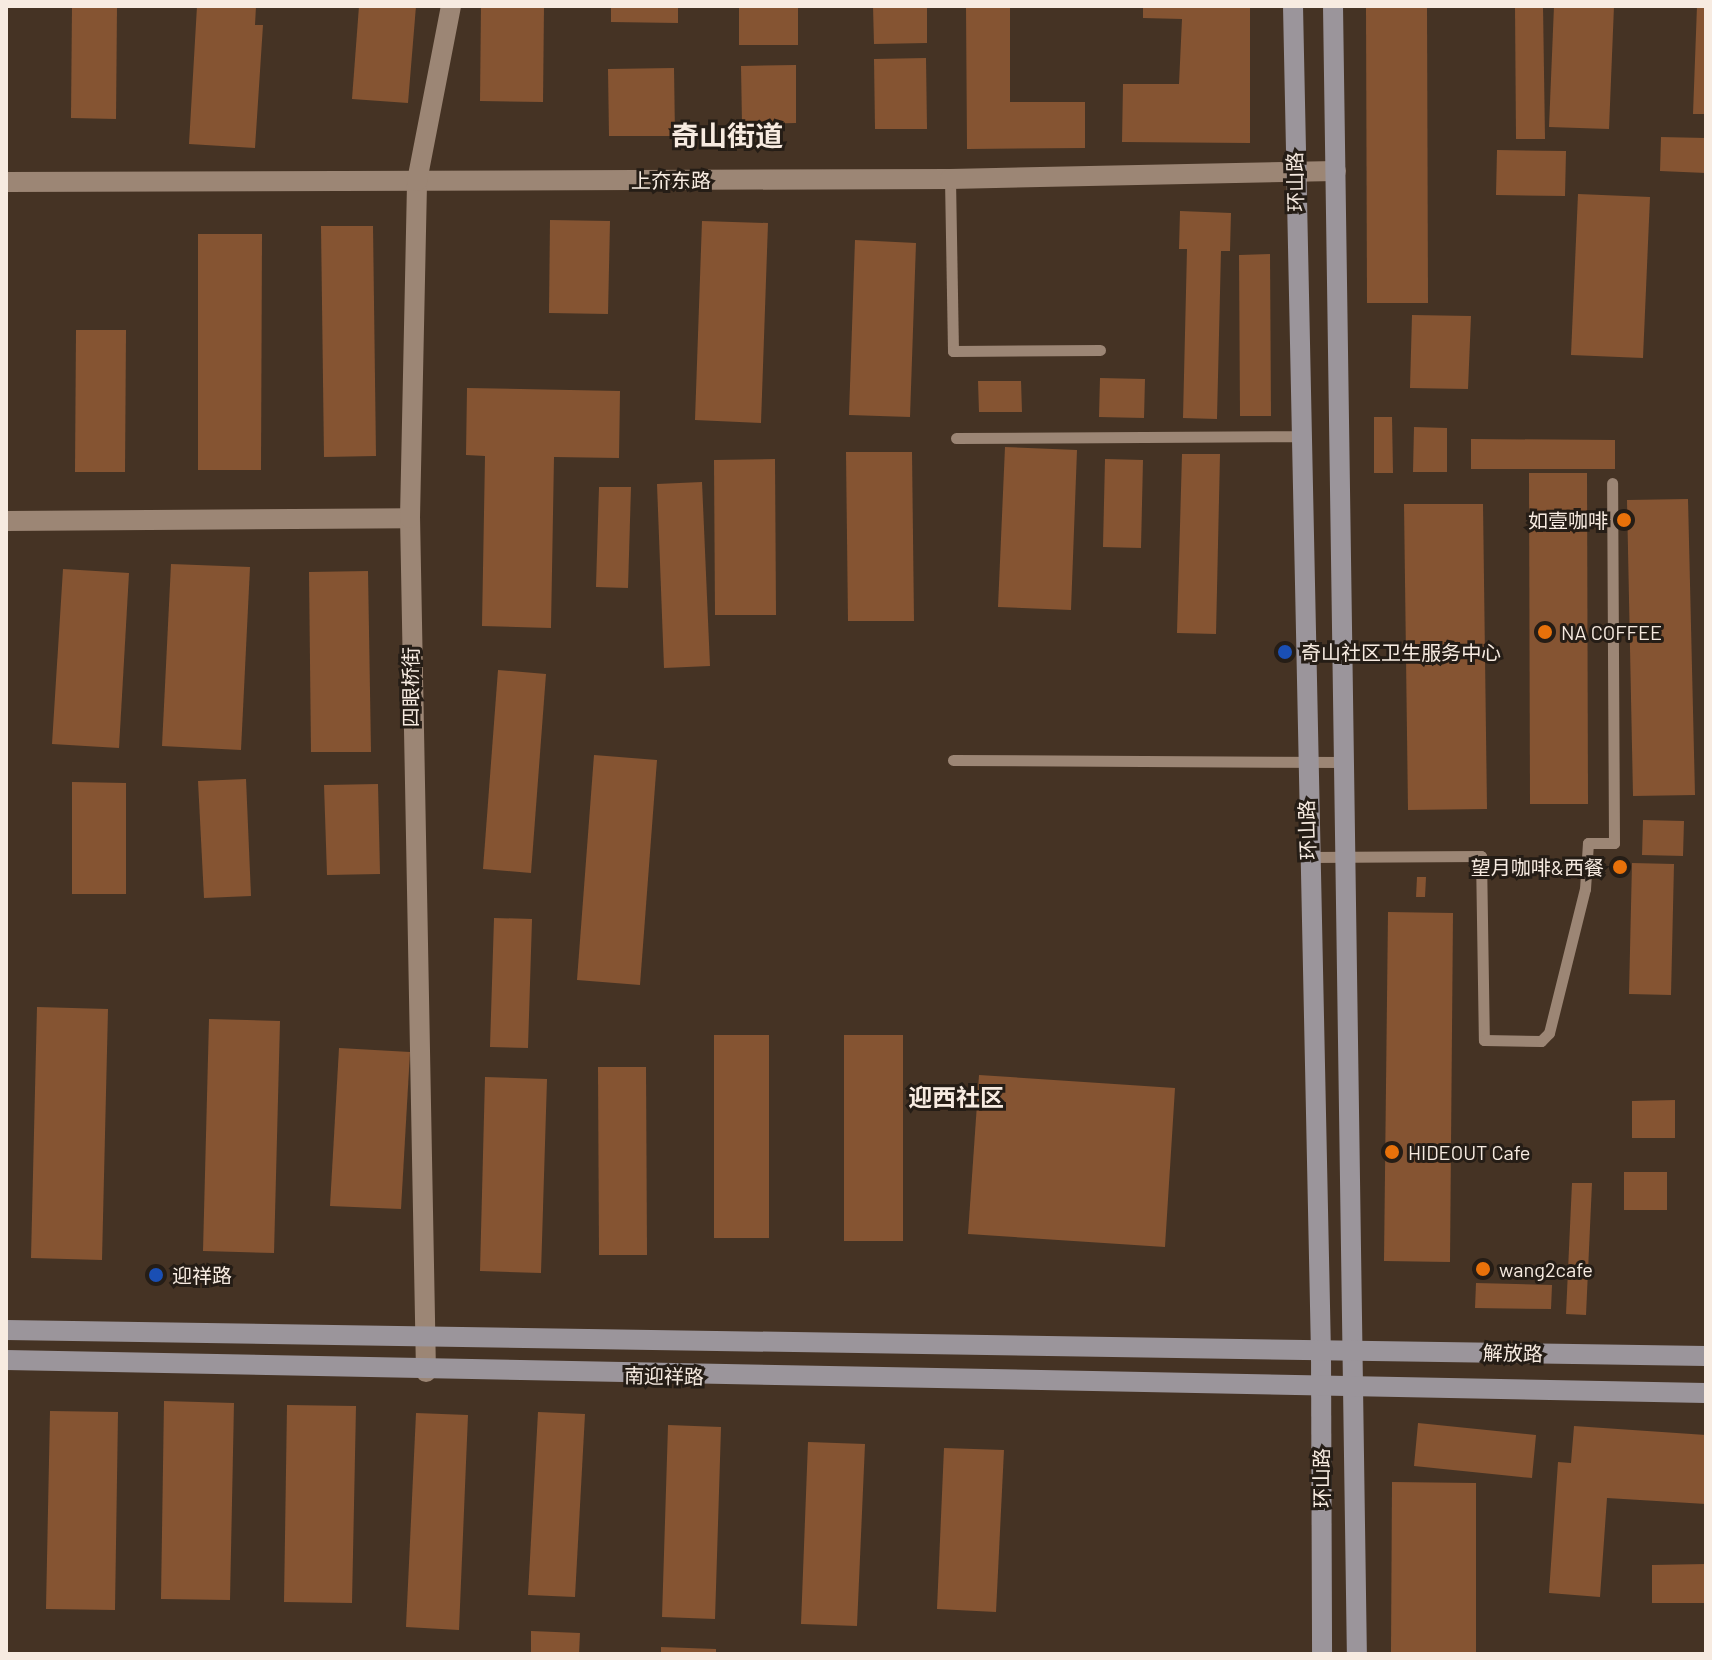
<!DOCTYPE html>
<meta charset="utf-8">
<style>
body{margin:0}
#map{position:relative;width:1712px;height:1660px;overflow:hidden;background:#453324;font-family:Barlow,"Noto Sans SC",sans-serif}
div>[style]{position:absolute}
.building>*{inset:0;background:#855432}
.service>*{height:11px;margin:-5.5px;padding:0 5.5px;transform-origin:5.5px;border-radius:5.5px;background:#9c8675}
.minor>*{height:20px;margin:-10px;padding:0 10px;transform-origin:10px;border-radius:10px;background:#9c8675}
.tertiary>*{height:20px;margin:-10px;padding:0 10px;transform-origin:10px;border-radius:10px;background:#9c8675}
.secondary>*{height:20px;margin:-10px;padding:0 10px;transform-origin:10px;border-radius:10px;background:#9b959b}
.dots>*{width:22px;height:22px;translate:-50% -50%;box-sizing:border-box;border:4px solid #251d16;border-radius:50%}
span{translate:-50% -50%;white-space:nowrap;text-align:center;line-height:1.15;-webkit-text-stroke:6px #251d16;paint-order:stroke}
.street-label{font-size:20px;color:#f7ebe1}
.poi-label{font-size:20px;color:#f7ebe1}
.right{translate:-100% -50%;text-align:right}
.left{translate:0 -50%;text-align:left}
.quarter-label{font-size:24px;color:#f7ebe1;font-weight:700}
.district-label{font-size:28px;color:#f7ebe1;font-weight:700}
.frame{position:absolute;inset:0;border:8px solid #f7ebe1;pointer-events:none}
</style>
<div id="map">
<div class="building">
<div style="clip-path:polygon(72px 6px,117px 6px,116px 119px,71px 118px)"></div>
<div style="clip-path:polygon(197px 6px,256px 6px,255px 25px,263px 25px,255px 148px,189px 144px)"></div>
<div style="clip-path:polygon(359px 6px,416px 6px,408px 103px,352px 99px)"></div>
<div style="clip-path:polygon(481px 6px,544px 6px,543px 102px,480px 101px)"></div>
<div style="clip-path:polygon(611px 6px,678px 6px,678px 23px,611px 22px)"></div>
<div style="clip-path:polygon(739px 6px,798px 6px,798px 45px,739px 45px)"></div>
<div style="clip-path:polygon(873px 6px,927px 6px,927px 43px,874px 44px)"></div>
<div style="clip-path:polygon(966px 6px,1010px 6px,1010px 102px,1085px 102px,1085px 148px,967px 149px)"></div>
<div style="clip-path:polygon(1143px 6px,1250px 6px,1250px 143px,1122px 142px,1123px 84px,1179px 84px,1182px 19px,1143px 18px)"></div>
<div style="clip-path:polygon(1366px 6px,1427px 6px,1428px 303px,1367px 303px)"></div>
<div style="clip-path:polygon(1515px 6px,1543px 6px,1545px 139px,1516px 139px)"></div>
<div style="clip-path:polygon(1554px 6px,1614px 6px,1609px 129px,1549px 127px)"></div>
<div style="clip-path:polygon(1697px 6px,1706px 6px,1706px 114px,1693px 114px)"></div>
<div style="clip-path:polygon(926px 58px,927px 129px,875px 129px,874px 59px)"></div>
<div style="clip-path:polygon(796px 65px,796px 123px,742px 124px,741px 66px)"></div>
<div style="clip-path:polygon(674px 68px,675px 136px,609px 136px,608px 69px)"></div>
<div style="clip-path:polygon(1661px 137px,1706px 138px,1706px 173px,1660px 171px)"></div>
<div style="clip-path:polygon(1497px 150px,1566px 151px,1565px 196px,1496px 195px)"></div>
<div style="clip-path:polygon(1578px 194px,1650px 197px,1643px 358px,1571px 355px)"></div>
<div style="clip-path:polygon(1180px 211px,1231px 213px,1230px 251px,1221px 251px,1217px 419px,1183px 418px,1187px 249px,1179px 249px)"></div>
<div style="clip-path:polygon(550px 220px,610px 221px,608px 314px,549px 313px)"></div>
<div style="clip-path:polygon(702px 221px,768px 223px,761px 423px,695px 420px)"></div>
<div style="clip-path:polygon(321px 226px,373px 226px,376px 456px,324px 457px)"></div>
<div style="clip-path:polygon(198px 234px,262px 234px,261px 470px,198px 470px)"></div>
<div style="clip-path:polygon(855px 240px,916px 243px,910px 417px,849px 415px)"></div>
<div style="clip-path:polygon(1270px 254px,1271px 416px,1240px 416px,1239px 255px)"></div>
<div style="clip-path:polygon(1412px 315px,1471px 316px,1468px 389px,1410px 388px)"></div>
<div style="clip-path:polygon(76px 330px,126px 330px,125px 472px,75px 472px)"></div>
<div style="clip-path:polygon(1100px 378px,1145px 379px,1144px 418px,1099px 417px)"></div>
<div style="clip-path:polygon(978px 381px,1021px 381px,1022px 412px,979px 412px)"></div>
<div style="clip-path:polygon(467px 388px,620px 391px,619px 458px,554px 457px,551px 628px,482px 626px,485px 456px,466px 455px)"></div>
<div style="clip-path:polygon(1374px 417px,1392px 417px,1393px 473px,1374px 473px)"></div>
<div style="clip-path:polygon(1414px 427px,1447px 428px,1447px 472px,1413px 472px)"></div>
<div style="clip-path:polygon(1471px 439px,1615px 440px,1615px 469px,1471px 469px)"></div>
<div style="clip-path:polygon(1005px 447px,1077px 450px,1071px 610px,998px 607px)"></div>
<div style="clip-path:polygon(846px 452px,912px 452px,914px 621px,848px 621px)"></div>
<div style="clip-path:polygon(1182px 454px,1220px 454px,1216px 634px,1177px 633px)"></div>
<div style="clip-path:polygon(775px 459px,776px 615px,715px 615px,714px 460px)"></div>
<div style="clip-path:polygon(1105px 459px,1143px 460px,1141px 548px,1103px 547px)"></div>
<div style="clip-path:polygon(1529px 473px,1587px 473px,1588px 804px,1530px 804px)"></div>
<div style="clip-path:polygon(702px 482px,710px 666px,664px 668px,657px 484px)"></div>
<div style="clip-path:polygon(599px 487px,631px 487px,628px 588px,596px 587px)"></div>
<div style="clip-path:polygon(1688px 499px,1695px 795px,1633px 796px,1627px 500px)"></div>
<div style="clip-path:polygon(1404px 504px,1483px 504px,1487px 809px,1408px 810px)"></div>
<div style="clip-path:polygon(171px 564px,250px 567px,241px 750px,162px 746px)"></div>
<div style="clip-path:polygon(63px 569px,129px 573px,119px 748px,52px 744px)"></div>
<div style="clip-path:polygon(368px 571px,371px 752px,311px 752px,309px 572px)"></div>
<div style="clip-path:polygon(498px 670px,546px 674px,531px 873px,483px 869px)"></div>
<div style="clip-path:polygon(594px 755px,657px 760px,640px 985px,577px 980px)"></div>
<div style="clip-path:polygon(246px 779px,251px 896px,204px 898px,198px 781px)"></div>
<div style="clip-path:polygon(72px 782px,126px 783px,126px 894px,72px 894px)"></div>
<div style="clip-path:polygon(378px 784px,380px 874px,327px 875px,324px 785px)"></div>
<div style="clip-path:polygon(1643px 820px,1684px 821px,1683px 856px,1642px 855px)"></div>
<div style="clip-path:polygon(1632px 863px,1674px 864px,1671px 995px,1629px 994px)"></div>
<div style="clip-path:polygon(1417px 877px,1426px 877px,1425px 897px,1416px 897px)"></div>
<div style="clip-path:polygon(1388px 912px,1453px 913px,1450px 1262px,1384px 1261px)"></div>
<div style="clip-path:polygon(494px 918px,532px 919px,528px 1048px,490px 1047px)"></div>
<div style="clip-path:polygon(37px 1007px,108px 1009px,102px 1260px,31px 1258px)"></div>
<div style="clip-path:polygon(209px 1019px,280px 1021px,274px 1253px,203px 1251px)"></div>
<div style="clip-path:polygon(714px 1035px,769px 1035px,769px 1238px,714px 1238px)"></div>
<div style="clip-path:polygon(844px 1035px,903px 1035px,903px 1241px,844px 1241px)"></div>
<div style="clip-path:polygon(339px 1048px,410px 1052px,401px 1209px,330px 1206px)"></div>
<div style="clip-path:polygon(598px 1067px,646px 1067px,647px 1255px,599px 1255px)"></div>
<div style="clip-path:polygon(979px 1075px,1175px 1088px,1165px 1247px,968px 1234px)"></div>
<div style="clip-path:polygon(485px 1077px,547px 1079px,541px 1273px,480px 1271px)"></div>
<div style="clip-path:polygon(1675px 1100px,1675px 1138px,1632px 1138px,1632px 1101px)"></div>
<div style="clip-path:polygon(1624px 1172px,1667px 1172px,1667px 1210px,1624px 1210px)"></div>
<div style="clip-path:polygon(1572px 1183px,1592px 1183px,1586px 1315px,1566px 1314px)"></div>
<div style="clip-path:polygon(1476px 1283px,1552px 1285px,1551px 1309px,1475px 1308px)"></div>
<div style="clip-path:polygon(164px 1401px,234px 1403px,230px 1600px,161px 1599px)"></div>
<div style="clip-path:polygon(287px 1405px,356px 1406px,352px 1603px,284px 1602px)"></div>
<div style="clip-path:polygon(50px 1411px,118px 1412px,115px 1610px,46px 1609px)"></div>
<div style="clip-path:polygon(538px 1412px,585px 1414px,575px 1597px,528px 1595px)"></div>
<div style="clip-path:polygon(416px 1413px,468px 1415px,459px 1630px,406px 1627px)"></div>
<div style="clip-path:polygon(1418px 1423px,1536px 1435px,1532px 1478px,1414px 1466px)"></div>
<div style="clip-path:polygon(668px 1425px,721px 1427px,715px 1619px,662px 1617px)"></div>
<div style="clip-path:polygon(1574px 1426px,1706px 1435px,1706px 1504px,1607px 1498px,1600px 1597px,1549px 1593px,1558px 1462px,1571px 1463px)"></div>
<div style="clip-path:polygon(808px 1442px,865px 1444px,857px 1626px,801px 1624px)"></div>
<div style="clip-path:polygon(944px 1448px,1004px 1450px,996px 1612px,937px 1609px)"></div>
<div style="clip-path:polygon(1392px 1482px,1476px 1483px,1476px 1653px,1391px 1652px)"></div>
<div style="clip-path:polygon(1706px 1564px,1706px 1603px,1652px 1603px,1652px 1565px)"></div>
<div style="clip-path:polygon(531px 1631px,580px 1633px,579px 1654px,531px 1654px)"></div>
<div style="clip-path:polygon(661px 1647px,716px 1649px,716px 1654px,661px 1654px)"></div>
</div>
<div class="service">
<div style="left:950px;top:179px;width:172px;rotate:89deg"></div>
<div style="left:953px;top:351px;width:147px;rotate:-0.4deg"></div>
<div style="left:956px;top:438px;width:344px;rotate:-0.3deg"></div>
<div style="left:953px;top:760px;width:392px;rotate:0.3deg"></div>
<div style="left:1308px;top:857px;width:173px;rotate:-0.3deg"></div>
<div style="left:1481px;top:856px;width:184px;rotate:89.1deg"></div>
<div style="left:1484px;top:1040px;width:57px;rotate:1deg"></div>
<div style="left:1541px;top:1041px;width:11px;rotate:-45deg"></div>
<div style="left:1549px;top:1033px;width:148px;rotate:-76deg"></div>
<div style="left:1585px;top:889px;width:46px;rotate:-86.3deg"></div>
<div style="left:1588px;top:843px;width:26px"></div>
<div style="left:1614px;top:843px;width:360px;rotate:-90.3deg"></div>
</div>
<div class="minor">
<div style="left:6px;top:182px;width:944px;rotate:-0.18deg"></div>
<div style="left:950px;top:179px;width:386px;rotate:-1.2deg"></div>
<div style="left:6px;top:521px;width:404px;rotate:-0.4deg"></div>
</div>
<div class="tertiary">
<div style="left:426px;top:1372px;width:854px;rotate:-91.07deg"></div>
<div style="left:410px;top:518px;width:337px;rotate:-88.8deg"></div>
<div style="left:417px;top:181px;width:178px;rotate:-79deg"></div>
</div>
<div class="secondary">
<div style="left:1293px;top:6px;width:1346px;rotate:88.81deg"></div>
<div style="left:1321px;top:1352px;width:302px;rotate:89.8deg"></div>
<div style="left:1333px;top:6px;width:1648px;rotate:89.17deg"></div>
<div style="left:6px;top:1330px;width:1700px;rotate:0.88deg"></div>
<div style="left:6px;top:1360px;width:1700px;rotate:1.11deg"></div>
</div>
<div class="dots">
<div style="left:1624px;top:520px;background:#e8710a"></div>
<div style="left:1545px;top:632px;background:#e8710a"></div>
<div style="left:1285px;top:652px;background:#1a4fb4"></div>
<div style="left:1620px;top:867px;background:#e8710a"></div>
<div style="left:1392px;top:1152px;background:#e8710a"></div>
<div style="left:1483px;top:1269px;background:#e8710a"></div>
<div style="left:156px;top:1275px;background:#1a4fb4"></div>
</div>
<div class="street-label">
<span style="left:671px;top:180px">上夼东路</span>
<span style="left:1295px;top:182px;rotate:-91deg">环山路</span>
<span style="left:410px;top:687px;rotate:-90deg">四眼桥街</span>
<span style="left:1307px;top:830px;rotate:-92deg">环山路</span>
<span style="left:1513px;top:1353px;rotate:1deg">解放路</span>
<span style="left:664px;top:1376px;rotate:1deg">南迎祥路</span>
<span style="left:1321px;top:1478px;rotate:-90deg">环山路</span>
</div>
<div class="poi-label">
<span class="right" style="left:1608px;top:520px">如壹咖啡</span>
<span class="left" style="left:1561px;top:632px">NA COFFEE</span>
<span class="left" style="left:1301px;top:652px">奇山社区卫生服务中心</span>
<span class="right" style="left:1604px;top:867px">望月咖啡&amp;西餐</span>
<span class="left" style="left:1408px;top:1152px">HIDEOUT Cafe</span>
<span class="left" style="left:1499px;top:1269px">wang2cafe</span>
<span class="left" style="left:172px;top:1275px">迎祥路</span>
</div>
<div class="quarter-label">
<span style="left:956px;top:1097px">迎西社区</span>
</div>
<div class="district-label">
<span style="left:727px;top:135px">奇山街道</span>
</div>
<div class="frame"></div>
</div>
